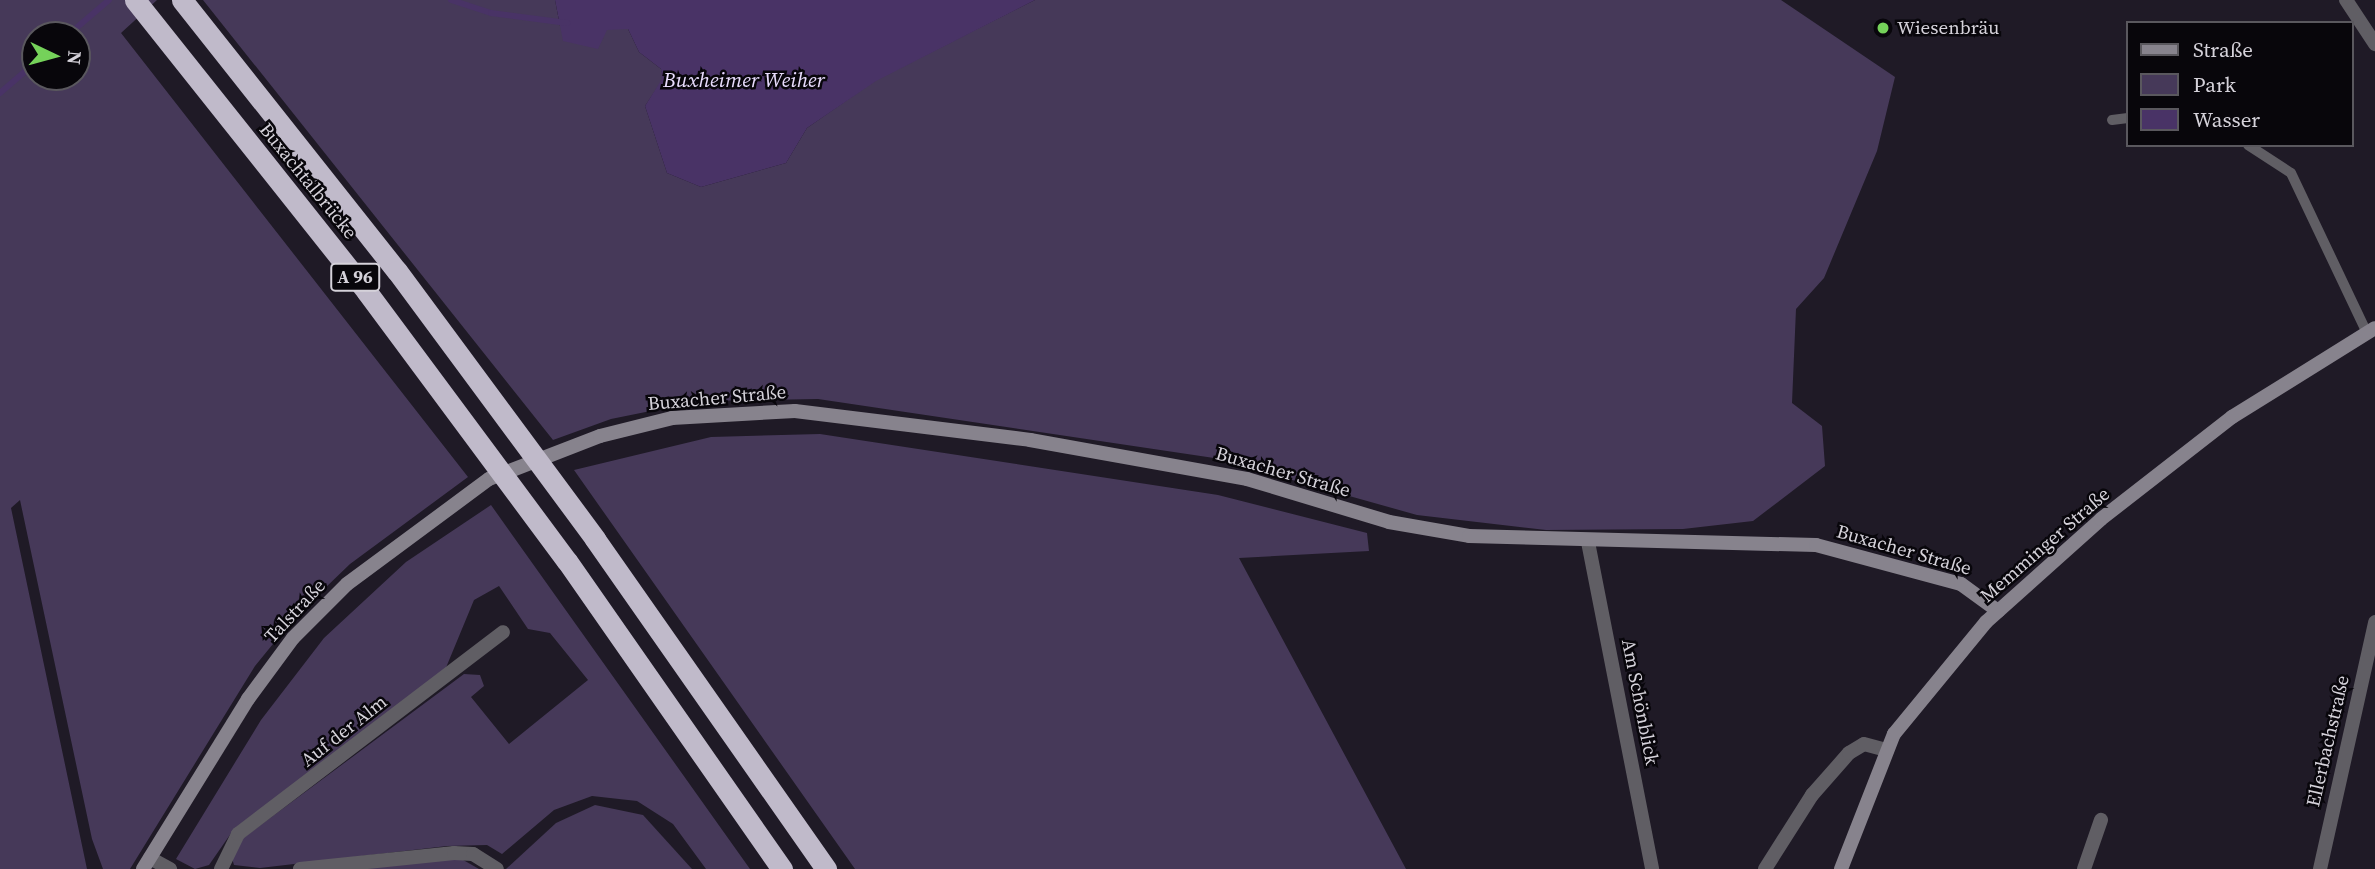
<!DOCTYPE html>
<meta charset="utf-8">
<style>
body{margin:0}
#map{position:relative;width:2375px;height:869px;overflow:hidden;background:#1f1a26;font-family:"Source Serif 4",serif}
div>[style]{position:absolute}
.green>*{inset:0;background:#463959}
.water>*{inset:0;background:#493366}
.stream>*{height:6px;margin:-3px;padding:0 3px;transform-origin:3px;border-radius:3px;background:#493366}
.lane>*{height:10px;margin:-5px;padding:0 5px;transform-origin:5px;border-radius:5px;background:#605e64}
.street>*{height:14px;margin:-7px;padding:0 7px;transform-origin:7px;border-radius:7px;background:#605e64}
.secondary>*{height:14px;margin:-7px;padding:0 7px;transform-origin:7px;border-radius:7px;background:#87838d}
.highway>*{height:21px;margin:-10.5px;padding:0 10.5px;transform-origin:10.5px;border-radius:10.5px;background:#c0baca}
.highway-bridge>*{height:21px;margin:-10.5px;padding:0 10.5px;transform-origin:10.5px;border-radius:10.5px;background:#c0baca}
.dots>*{width:19px;height:19px;translate:-50% -50%;box-sizing:border-box;border:4px solid #08060b;border-radius:50%}
span{translate:-50% -50%;white-space:nowrap;text-align:center;line-height:1.15;-webkit-text-stroke:5px #08060b;paint-order:stroke}
.shield-label span{padding:2px 5px;background:#08060b;border:2px solid;border-radius:5px;-webkit-text-stroke-width:0}
.shield-label{font-size:18px;color:#d5d2da;font-weight:700}
.poi-label{font-size:19px;color:#d5d2da}
.left{translate:0 -50%;text-align:left}
.street-label{font-size:19px;color:#d5d2da}
.water-label{font-size:21px;color:#e9ddfe;font-style:italic}
.legend{position:absolute;left:2126px;top:21px;width:228px;height:126px;box-sizing:border-box;background:#08060b;border:2px solid #5a585e;margin:0;padding:9px 12px;list-style:none;font-size:21px;color:#d5d2da}
.legend li{display:flex;align-items:center;gap:14px;height:35px}
.legend b{width:35px;border:2px solid #5a585e}
.north{position:absolute;left:21px;top:21px;width:70px;height:70px;box-sizing:border-box;background:#08060b;border:2px solid #5a585e;border-radius:50%;rotate:95deg;font-size:19px;font-weight:700;line-height:28px;text-align:center;color:#d5d2da}
.north::after{content:'';display:block;margin:auto;width:24px;height:32px;background:#75d25a;clip-path:polygon(50% 0,100% 100%,50% 72%,0 100%)}
</style>
<div id="map">
<div class="green">
<div style="clip-path:polygon(evenodd,0 0,157px 0,121px 33px,468px 477px,350px 564px,295px 617px,255px 666px,130px 869px,103px 869px,92px 839px,20px 500px,11px 508px,87px 869px,0 869px,0 0,35px 35px,77px 35px,77px 77px,35px 77px,35px 35px)"></div>
<div style="clip-path:polygon(203px 0,555px 0,560px 26px,628px 29px,639px 52px,661px 69px,663px 79px,645px 106px,667px 173px,701px 187px,786px 163px,807px 128px,876px 80px,1035px 0,1781px 0,1895px 77px,1877px 151px,1824px 278px,1796px 309px,1792px 403px,1822px 426px,1825px 466px,1753px 521px,1683px 529px,1546px 530px,1417px 515px,1214px 458px,818px 399px,700px 401px,611px 419px,553px 440px)"></div>
<div style="clip-path:polygon(820px 434px,1218px 495px,1367px 533px,1369px 551px,1239px 558px,1406px 869px,855px 869px,574px 470px,711px 437px)"></div>
<div style="clip-path:polygon(491px 505px,750px 869px,706px 869px,673px 824px,637px 801px,592px 796px,554px 810px,502px 854px,487px 845px,447px 846px,260px 868px,234px 865px,231px 855px,242px 839px,464px 674px,480px 675px,484px 686px,471px 697px,509px 744px,588px 680px,550px 633px,528px 629px,499px 586px,474px 600px,445px 670px,234px 829px,209px 865px,195px 869px,176px 859px,261px 720px,324px 638px,406px 562px)"></div>
<div style="clip-path:polygon(595px 805px,643px 815px,692px 869px,506px 869px,556px 823px)"></div>
<div style="clip-path:polygon(458px 857px,479px 869px,345px 869px)"></div>
</div>
<div class="water">
<div style="clip-path:polygon(555px 0,1035px 0,876px 81px,807px 128px,786px 163px,701px 187px,667px 173px,645px 106px,662px 79px,661px 69px,639px 52px,628px 29px,607px 30px,598px 49px,563px 41px)"></div>
</div>
<div class="stream">
<div style="left:451px;top:0;width:42px;rotate:18deg"></div>
<div style="left:491px;top:13px;width:77px;rotate:7.5deg"></div>
<div style="left:68px;top:35px;width:54px;rotate:-40.5deg"></div>
<div style="left:0;top:93px;width:46px;rotate:-40.6deg"></div>
</div>
<div class="lane">
<div style="left:2112px;top:120px;width:16px;rotate:-7deg"></div>
<div style="left:2248px;top:145px;width:51px;rotate:33.1deg"></div>
<div style="left:2291px;top:173px;width:177px;rotate:64.6deg"></div>
</div>
<div class="street">
<div style="left:2346px;top:0;width:53px;rotate:56.6deg"></div>
<div style="left:1588px;top:542px;width:333px;rotate:78.9deg"></div>
<div style="left:150px;top:858px;width:23px;rotate:29deg"></div>
<div style="left:221px;top:869px;width:39px;rotate:-64deg"></div>
<div style="left:238px;top:834px;width:333px;rotate:-37.3deg"></div>
<div style="left:300px;top:869px;width:155px;rotate:-5.9deg"></div>
<div style="left:454px;top:853px;width:19px;rotate:3deg"></div>
<div style="left:473px;top:854px;width:28px;rotate:32deg"></div>
<div style="left:1765px;top:869px;width:88px;rotate:-57.6deg"></div>
<div style="left:1812px;top:795px;width:56px;rotate:-48.6deg"></div>
<div style="left:1849px;top:753px;width:17px;rotate:-31deg"></div>
<div style="left:1864px;top:744px;width:24px;rotate:15deg"></div>
<div style="left:2084px;top:869px;width:52px;rotate:-70.9deg"></div>
<div style="left:2320px;top:869px;width:253px;rotate:-77.4deg"></div>
</div>
<div class="secondary">
<div style="left:143px;top:869px;width:200px;rotate:-58.3deg"></div>
<div style="left:248px;top:699px;width:76px;rotate:-53.6deg"></div>
<div style="left:293px;top:638px;width:76px;rotate:-45deg"></div>
<div style="left:347px;top:584px;width:177px;rotate:-36.5deg"></div>
<div style="left:489px;top:479px;width:119px;rotate:-21.2deg"></div>
<div style="left:600px;top:436px;width:74px;rotate:-14deg"></div>
<div style="left:672px;top:418px;width:123px;rotate:-3.3deg"></div>
<div style="left:795px;top:411px;width:237px;rotate:7deg"></div>
<div style="left:1030px;top:440px;width:220px;rotate:10.2deg"></div>
<div style="left:1247px;top:479px;width:148px;rotate:16.8deg"></div>
<div style="left:1389px;top:522px;width:81px;rotate:9.9deg"></div>
<div style="left:1469px;top:536px;width:347px;rotate:1.5deg"></div>
<div style="left:1816px;top:545px;width:150px;rotate:15.1deg"></div>
<div style="left:1961px;top:584px;width:46px;rotate:36.1deg"></div>
<div style="left:1841px;top:869px;width:145px;rotate:-68.6deg"></div>
<div style="left:1894px;top:734px;width:145px;rotate:-50.6deg"></div>
<div style="left:1986px;top:622px;width:154px;rotate:-41.8deg"></div>
<div style="left:2101px;top:519px;width:166px;rotate:-37.9deg"></div>
<div style="left:2232px;top:417px;width:168px;rotate:-31.9deg"></div>
</div>
<div class="highway">
<div style="left:595px;top:539px;width:403px;rotate:55deg"></div>
<div style="left:567px;top:561px;width:376px;rotate:55.1deg"></div>
</div>
<div class="highway-bridge">
<div style="left:135px;top:0;width:373px;rotate:51.5deg"></div>
<div style="left:367px;top:292px;width:335px;rotate:53.4deg"></div>
<div style="left:182px;top:0;width:346px;rotate:51.6deg"></div>
<div style="left:397px;top:271px;width:333px;rotate:53.5deg"></div>
</div>
<div class="dots">
<div style="left:1883px;top:28px;background:#75d25a"></div>
</div>
<div class="shield-label">
<span style="left:355px;top:277px">A 96</span>
</div>
<div class="poi-label">
<span class="left" style="left:1897px;top:28px">Wiesenbräu</span>
</div>
<div class="street-label">
<span style="left:308px;top:181px;rotate:51deg">Buxachtalbrücke</span>
<span style="left:717px;top:398px;rotate:-5deg">Buxacher Straße</span>
<span style="left:1283px;top:472px;rotate:16deg">Buxacher Straße</span>
<span style="left:2045px;top:545px;rotate:-41deg">Memminger Straße</span>
<span style="left:1904px;top:550px;rotate:16deg">Buxacher Straße</span>
<span style="left:295px;top:611px;rotate:-47deg">Talstraße</span>
<span style="left:1640px;top:702px;rotate:79deg">Am Schönblick</span>
<span style="left:344px;top:731px;rotate:-38deg">Auf der Alm</span>
<span style="left:2328px;top:741px;rotate:-77deg">Ellerbachstraße</span>
</div>
<div class="water-label">
<span style="left:744px;top:80px">Buxheimer Weiher</span>
</div>
<ul class="legend">
<li><b style="height:9px;background:#87838d"></b>Straße</li>
<li><b style="height:19px;background:#463959"></b>Park</li>
<li><b style="height:19px;background:#493366"></b>Wasser</li>
</ul>
<div class="north">N</div>
</div>
